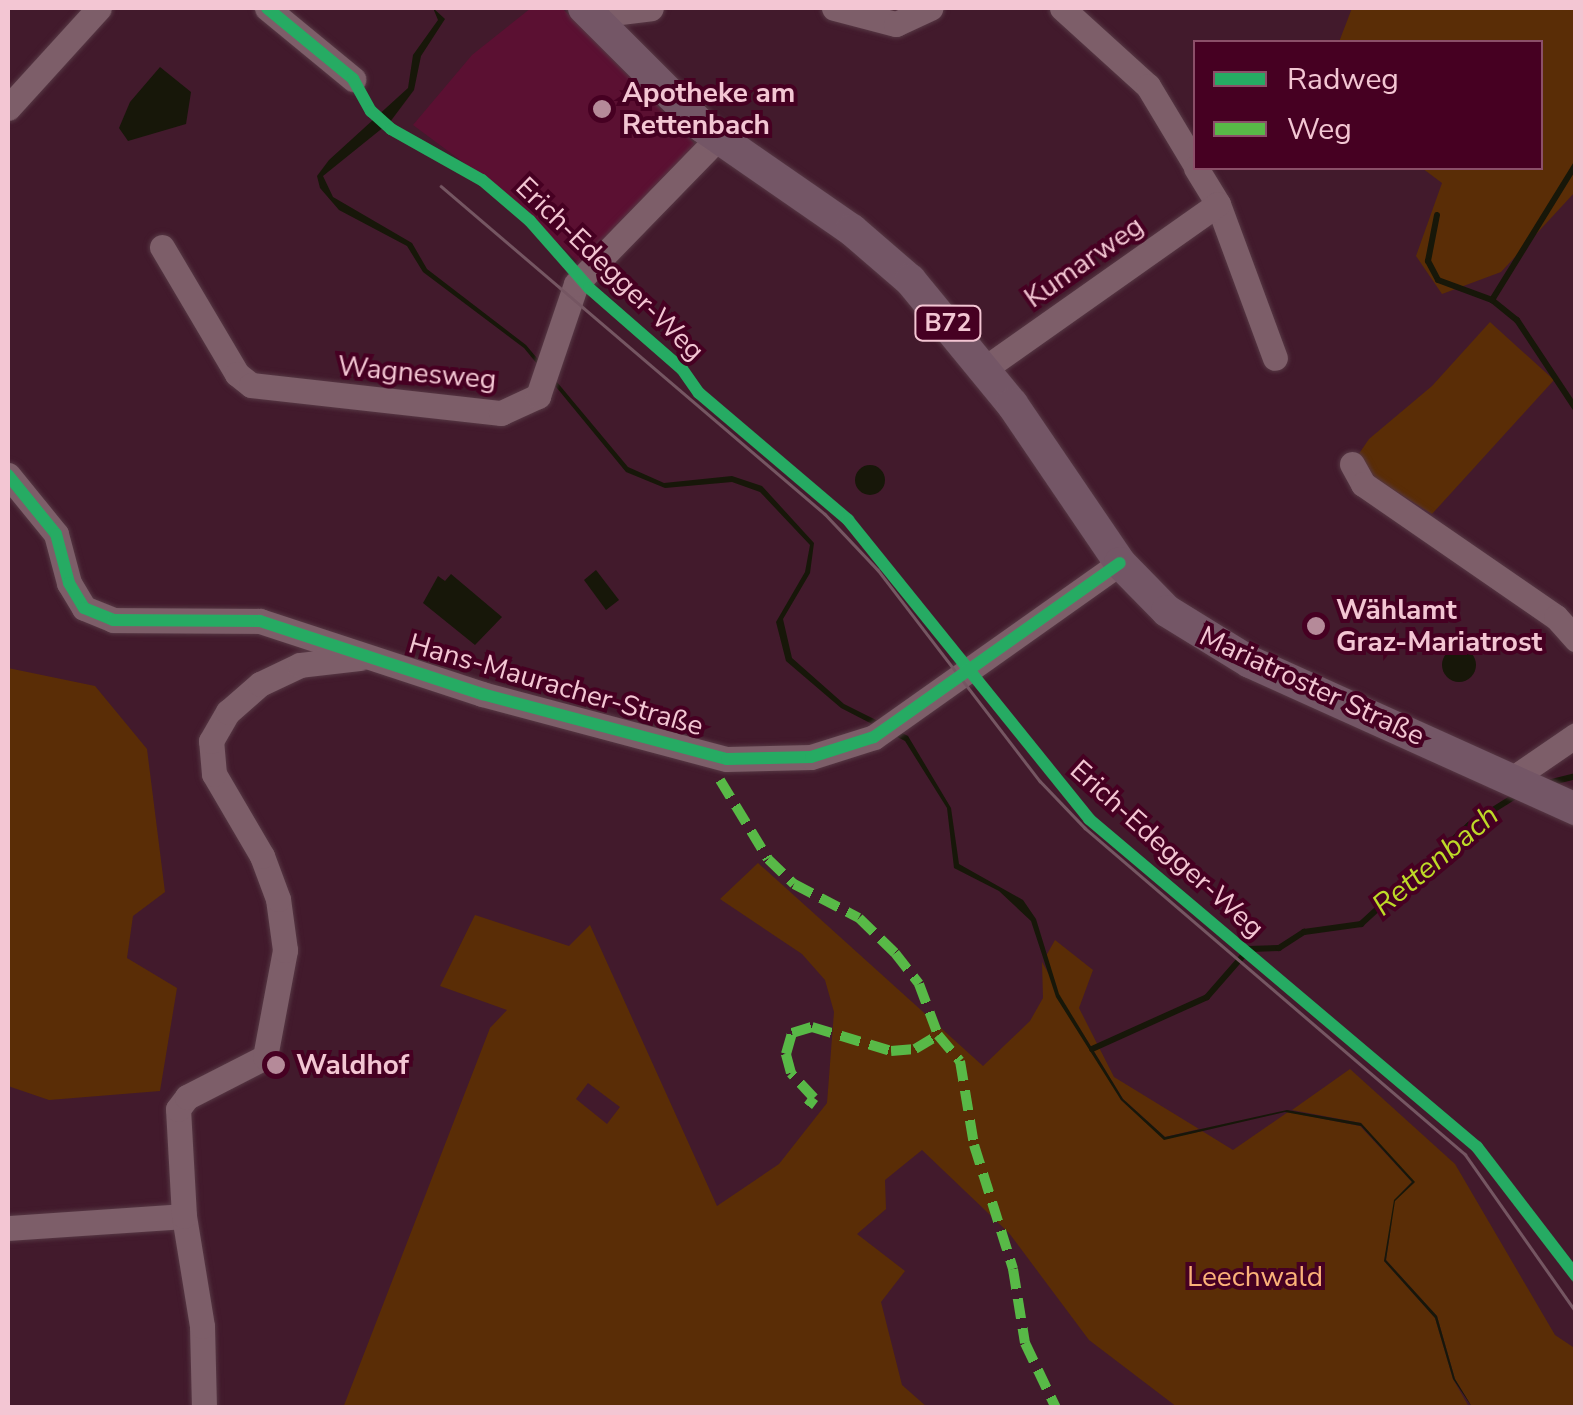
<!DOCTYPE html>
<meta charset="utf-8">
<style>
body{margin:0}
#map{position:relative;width:1583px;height:1415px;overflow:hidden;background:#421a2c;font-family:"Nunito Sans",sans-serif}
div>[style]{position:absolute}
.built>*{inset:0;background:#5b1032}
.green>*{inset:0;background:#5a2d06}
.water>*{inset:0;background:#171709}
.round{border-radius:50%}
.stream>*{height:6px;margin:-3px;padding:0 3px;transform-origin:3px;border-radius:3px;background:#171709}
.roads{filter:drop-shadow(0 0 2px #563844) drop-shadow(0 0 2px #563844)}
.minor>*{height:25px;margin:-12.5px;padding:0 12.5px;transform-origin:12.5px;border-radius:12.5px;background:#7d5e69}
.major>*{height:32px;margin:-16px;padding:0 16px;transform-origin:16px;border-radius:16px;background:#745666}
.tram>*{height:2.5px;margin:-1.25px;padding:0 1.25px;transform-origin:1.25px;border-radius:1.25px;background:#755662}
.quiet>*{height:10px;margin-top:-5px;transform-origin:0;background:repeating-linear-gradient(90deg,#58b947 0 20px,transparent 0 30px)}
.cycleway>*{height:12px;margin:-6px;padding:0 6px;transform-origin:6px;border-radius:6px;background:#26ab63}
.dots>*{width:28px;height:28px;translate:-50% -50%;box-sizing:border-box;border:5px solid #460022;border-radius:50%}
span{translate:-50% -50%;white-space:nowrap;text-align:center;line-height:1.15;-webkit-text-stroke:8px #460022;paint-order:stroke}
.shield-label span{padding:2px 8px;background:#460022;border:2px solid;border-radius:8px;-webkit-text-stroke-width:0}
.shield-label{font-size:25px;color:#f3c6d3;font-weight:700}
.poi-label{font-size:28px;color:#f3c6d3;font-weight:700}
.left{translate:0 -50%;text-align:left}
.street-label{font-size:28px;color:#f3c6d3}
.park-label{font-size:28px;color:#fbb279}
.water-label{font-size:30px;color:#beda28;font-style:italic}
.frame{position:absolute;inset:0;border:10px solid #f3c6d3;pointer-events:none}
.legend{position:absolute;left:1193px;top:40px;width:350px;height:130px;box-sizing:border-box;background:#460022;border:2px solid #8b4f69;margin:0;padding:12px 18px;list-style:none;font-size:30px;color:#f3c6d3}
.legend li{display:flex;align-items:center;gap:20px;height:50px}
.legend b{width:50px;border:2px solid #8b4f69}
</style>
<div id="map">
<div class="built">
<div style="clip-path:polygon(531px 8px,562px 8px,699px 148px,580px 264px,510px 197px,413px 125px,472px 55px)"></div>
</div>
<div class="green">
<div style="clip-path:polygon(1352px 8px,1575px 8px,1575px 192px,1501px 272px,1442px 294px,1416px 256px,1442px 183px,1422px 168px,1540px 168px,1540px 42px,1339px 42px)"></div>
<div style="clip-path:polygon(1490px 322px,1554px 380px,1432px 514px,1352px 464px,1369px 439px,1432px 386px)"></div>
<div style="clip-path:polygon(8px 668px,95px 686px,147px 749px,165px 892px,133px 916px,127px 958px,177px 988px,160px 1091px,49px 1100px,8px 1086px)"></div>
<div style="clip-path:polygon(evenodd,758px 863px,983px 1066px,1030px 1021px,1043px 998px,1042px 962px,1121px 1100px,1164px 1139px,1202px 1131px,1233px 1150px,1288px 1112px,1360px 1126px,1412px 1182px,1401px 1193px,1414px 1183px,1361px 1123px,1292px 1110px,1350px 1069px,1455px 1164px,1555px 1335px,1576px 1349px,1575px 1407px,1472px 1407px,1455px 1379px,1437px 1316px,1386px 1260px,1392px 1220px,1384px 1261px,1435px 1318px,1453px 1379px,1469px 1407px,1177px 1407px,1089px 1340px,1009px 1233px,922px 1150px,885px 1180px,886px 1209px,857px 1234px,905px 1271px,881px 1302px,902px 1385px,927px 1407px,343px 1408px,490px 1028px,507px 1010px,440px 986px,475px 915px,569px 946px,590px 925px,717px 1206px,779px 1164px,827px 1103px,834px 1012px,825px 980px,802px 954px,720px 899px,758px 863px,588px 1083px,620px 1107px,607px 1124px,576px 1099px,588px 1083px)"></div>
<div style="clip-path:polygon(1055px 940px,1093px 970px,1079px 1008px,1114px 1077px,1199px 1129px,1165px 1137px,1123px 1099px,1059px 994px,1046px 956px)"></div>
</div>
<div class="water">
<div style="clip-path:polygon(433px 8px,445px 19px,421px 56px,414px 90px,390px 122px,323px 176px,333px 197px,412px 243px,427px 269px,526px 345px,628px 467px,664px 483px,732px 476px,762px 486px,814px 543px,810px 573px,783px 619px,792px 658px,844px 704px,908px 736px,951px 808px,959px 864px,1023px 900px,1036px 919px,1059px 994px,1123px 1099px,1165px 1137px,1287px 1110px,1361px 1123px,1415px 1182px,1395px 1201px,1386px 1260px,1437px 1316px,1455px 1379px,1472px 1407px,1453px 1379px,1435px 1318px,1384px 1261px,1394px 1200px,1412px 1182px,1361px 1126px,1285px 1112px,1164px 1140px,1121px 1100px,1056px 997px,1031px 921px,999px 891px,954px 868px,947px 808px,905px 741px,841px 708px,786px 661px,776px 622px,805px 572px,810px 545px,760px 492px,732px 482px,665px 488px,626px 472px,524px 348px,423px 272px,407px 246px,339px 210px,320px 188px,317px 176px,329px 160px,408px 88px,413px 55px,438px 20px)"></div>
<div style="clip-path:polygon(160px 67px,191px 92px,186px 124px,128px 141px,119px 128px,130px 102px)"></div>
<div class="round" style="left:855px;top:465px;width:30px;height:30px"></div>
<div style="clip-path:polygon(596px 570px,619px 600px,606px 610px,584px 580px)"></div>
<div style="clip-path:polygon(451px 574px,502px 617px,475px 645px,423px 603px,438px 576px,445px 581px)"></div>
<div class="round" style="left:1442px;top:648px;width:34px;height:34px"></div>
</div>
<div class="stream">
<div style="left:1576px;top:164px;width:160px;rotate:121.7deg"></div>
<div style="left:1492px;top:300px;width:32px;rotate:39deg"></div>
<div style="left:1517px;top:320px;width:107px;rotate:56.5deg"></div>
<div style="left:1437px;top:215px;width:47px;rotate:101.1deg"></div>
<div style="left:1428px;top:261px;width:21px;rotate:62deg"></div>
<div style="left:1438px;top:280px;width:58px;rotate:20.3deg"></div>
<div style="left:1548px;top:783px;width:29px;rotate:-14deg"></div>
<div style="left:1092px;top:1049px;width:126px;rotate:-24.3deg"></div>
<div style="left:1207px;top:997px;width:64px;rotate:-48.8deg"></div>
<div style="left:1249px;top:949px;width:30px;rotate:-2deg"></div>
<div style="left:1279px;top:948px;width:30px;rotate:-33deg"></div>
<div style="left:1304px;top:932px;width:58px;rotate:-8deg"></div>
<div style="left:1361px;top:924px;width:147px;rotate:-42.5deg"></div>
<div style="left:1469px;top:825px;width:57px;rotate:-32deg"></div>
</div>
<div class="roads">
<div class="minor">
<div style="left:267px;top:8px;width:112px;rotate:39.5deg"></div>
<div style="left:834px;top:8px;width:64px;rotate:14.5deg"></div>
<div style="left:896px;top:24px;width:38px;rotate:-25deg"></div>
<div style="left:1062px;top:8px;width:116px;rotate:42.2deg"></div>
<div style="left:1148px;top:86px;width:93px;rotate:59deg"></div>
<div style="left:600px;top:23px;width:16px;rotate:-40deg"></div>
<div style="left:612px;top:13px;width:39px;rotate:-7deg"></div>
<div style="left:8px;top:108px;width:135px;rotate:-47.7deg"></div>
<div style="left:1196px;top:168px;width:42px;rotate:58.6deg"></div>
<div style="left:1218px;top:204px;width:164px;rotate:69.7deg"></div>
<div style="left:162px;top:247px;width:147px;rotate:59.4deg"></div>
<div style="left:237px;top:374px;width:18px;rotate:38deg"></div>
<div style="left:251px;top:385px;width:252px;rotate:6.4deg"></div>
<div style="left:501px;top:413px;width:41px;rotate:-24.7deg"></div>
<div style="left:538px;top:396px;width:118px;rotate:-71.3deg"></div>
<div style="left:576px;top:284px;width:204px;rotate:-45.8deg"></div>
<div style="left:984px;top:369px;width:286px;rotate:-35.2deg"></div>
<div style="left:1352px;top:464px;width:23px;rotate:61deg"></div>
<div style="left:1363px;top:484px;width:234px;rotate:34.6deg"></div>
<div style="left:1556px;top:617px;width:30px;rotate:48deg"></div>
<div style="left:8px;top:475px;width:76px;rotate:50.9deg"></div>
<div style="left:56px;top:534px;width:51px;rotate:75.1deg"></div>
<div style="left:69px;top:583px;width:29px;rotate:59deg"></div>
<div style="left:84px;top:608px;width:31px;rotate:22deg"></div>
<div style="left:113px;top:620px;width:147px;rotate:0.4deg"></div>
<div style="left:260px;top:621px;width:234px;rotate:18.2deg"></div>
<div style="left:482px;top:694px;width:253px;rotate:14.9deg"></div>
<div style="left:727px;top:759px;width:84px;rotate:-1.4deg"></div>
<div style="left:811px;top:757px;width:66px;rotate:-17.6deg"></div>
<div style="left:874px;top:737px;width:301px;rotate:-35.3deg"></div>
<div style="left:1519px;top:782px;width:10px;rotate:-73deg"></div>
<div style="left:1522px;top:772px;width:65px;rotate:-34.4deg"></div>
<div style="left:8px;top:1228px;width:176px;rotate:-3.9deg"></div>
<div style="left:204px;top:1408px;width:82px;rotate:-91.4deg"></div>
<div style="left:202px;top:1326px;width:111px;rotate:-99.3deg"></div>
<div style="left:184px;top:1216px;width:107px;rotate:-93.2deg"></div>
<div style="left:178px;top:1109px;width:15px;rotate:-53deg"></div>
<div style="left:187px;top:1097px;width:88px;rotate:-27.1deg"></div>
<div style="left:265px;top:1057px;width:109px;rotate:-79.4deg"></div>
<div style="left:285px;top:950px;width:51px;rotate:-97.8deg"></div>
<div style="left:278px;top:899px;width:46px;rotate:-110.4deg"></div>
<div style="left:262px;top:856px;width:95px;rotate:-120.3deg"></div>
<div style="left:214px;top:774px;width:33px;rotate:-95deg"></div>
<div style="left:211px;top:741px;width:34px;rotate:-60deg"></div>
<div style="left:228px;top:712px;width:43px;rotate:-41.2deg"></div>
<div style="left:260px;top:684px;width:44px;rotate:-25.4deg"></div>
<div style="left:300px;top:665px;width:60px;rotate:-6.7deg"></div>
</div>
<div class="major">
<div style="left:584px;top:8px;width:168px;rotate:45deg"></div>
<div style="left:703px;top:127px;width:181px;rotate:34.7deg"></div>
<div style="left:852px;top:230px;width:77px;rotate:40.8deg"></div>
<div style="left:910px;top:280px;width:161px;rotate:50.6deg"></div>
<div style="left:1012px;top:404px;width:192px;rotate:55.8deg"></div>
<div style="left:1120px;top:563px;width:67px;rotate:45.6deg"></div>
<div style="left:1167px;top:611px;width:97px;rotate:31.6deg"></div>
<div style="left:1250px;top:662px;width:358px;rotate:24.3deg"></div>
</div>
</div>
<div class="tram">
<div style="left:441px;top:186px;width:505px;rotate:40.5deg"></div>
<div style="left:825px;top:514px;width:77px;rotate:46.6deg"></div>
<div style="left:878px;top:570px;width:266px;rotate:52.5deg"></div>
<div style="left:1040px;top:781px;width:65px;rotate:46.2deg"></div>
<div style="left:1085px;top:828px;width:501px;rotate:40.63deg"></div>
<div style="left:1465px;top:1154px;width:193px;rotate:54.9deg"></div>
</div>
<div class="quiet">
<div style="left:720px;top:780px;width:92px;rotate:58.7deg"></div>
<div style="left:768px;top:859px;width:36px;rotate:44deg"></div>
<div style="left:794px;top:884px;width:73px;rotate:27.6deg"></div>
<div style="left:859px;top:918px;width:50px;rotate:44.2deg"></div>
<div style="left:895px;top:953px;width:39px;rotate:52deg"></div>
<div style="left:919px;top:984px;width:54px;rotate:69.6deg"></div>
<div style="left:938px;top:1035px;width:34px;rotate:50deg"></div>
<div style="left:960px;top:1061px;width:85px;rotate:80.5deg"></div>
<div style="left:974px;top:1145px;width:130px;rotate:72.5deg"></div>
<div style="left:1013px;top:1269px;width:75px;rotate:80.8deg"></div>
<div style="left:1025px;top:1343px;width:72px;rotate:64.5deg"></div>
<div style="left:808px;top:1106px;width:10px;rotate:-53deg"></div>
<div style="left:814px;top:1098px;width:34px;rotate:-133deg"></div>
<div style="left:791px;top:1073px;width:20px;rotate:-105deg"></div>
<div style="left:786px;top:1054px;width:22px;rotate:-74deg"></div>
<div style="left:792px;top:1033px;width:21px;rotate:-17deg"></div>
<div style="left:812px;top:1027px;width:83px;rotate:16.9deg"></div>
<div style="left:891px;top:1051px;width:24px;rotate:-5deg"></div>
<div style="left:915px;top:1049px;width:27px;rotate:-31deg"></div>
</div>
<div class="cycleway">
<div style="left:267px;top:8px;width:112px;rotate:39.5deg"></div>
<div style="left:353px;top:79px;width:37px;rotate:61deg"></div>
<div style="left:371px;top:111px;width:27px;rotate:42deg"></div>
<div style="left:391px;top:129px;width:104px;rotate:29.3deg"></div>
<div style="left:482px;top:180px;width:63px;rotate:40.5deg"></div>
<div style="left:530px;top:221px;width:89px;rotate:48.6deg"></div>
<div style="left:589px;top:288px;width:123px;rotate:41.1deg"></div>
<div style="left:682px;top:369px;width:29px;rotate:55deg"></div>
<div style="left:699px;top:393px;width:196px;rotate:40.4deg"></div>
<div style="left:848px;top:520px;width:384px;rotate:51.1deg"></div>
<div style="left:1089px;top:819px;width:508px;rotate:40.21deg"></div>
<div style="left:1477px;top:1147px;width:163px;rotate:52.5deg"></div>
<div style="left:8px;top:475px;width:76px;rotate:50.9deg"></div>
<div style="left:56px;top:534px;width:51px;rotate:75.1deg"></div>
<div style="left:69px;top:583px;width:29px;rotate:59deg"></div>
<div style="left:84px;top:608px;width:31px;rotate:22deg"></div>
<div style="left:113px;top:620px;width:147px;rotate:0.4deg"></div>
<div style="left:260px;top:621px;width:234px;rotate:18.2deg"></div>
<div style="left:482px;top:694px;width:253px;rotate:14.9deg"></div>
<div style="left:727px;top:759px;width:84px;rotate:-1.4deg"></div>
<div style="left:811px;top:757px;width:66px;rotate:-17.6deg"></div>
<div style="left:874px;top:737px;width:301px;rotate:-35.3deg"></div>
</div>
<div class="dots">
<div style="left:602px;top:109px;background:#b58a99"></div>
<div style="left:1316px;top:626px;background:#b58a99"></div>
<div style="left:276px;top:1065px;background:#b58a99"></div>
</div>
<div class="shield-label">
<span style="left:948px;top:323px">B72</span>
</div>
<div class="poi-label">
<span class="left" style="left:622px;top:109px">Apotheke am<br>Rettenbach</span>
<span class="left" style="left:1336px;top:626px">Wählamt<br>Graz-Mariatrost</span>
<span class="left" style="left:296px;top:1065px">Waldhof</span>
</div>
<div class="street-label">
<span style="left:1084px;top:262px;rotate:-35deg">Kumarweg</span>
<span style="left:610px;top:269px;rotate:44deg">Erich-Edegger-Weg</span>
<span style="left:417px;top:373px;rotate:5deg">Wagnesweg</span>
<span style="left:556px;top:685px;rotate:16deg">Hans-Mauracher-Straße</span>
<span style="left:1312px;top:686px;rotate:25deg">Mariatroster Straße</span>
<span style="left:1167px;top:849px;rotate:42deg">Erich-Edegger-Weg</span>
</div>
<div class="park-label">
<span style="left:1255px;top:1277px">Leechwald</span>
</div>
<div class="water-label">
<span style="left:1436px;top:861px;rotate:-40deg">Rettenbach</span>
</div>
<div class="frame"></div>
<ul class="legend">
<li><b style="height:12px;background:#26ab63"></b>Radweg</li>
<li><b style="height:12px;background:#58b947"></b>Weg</li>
</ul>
</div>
